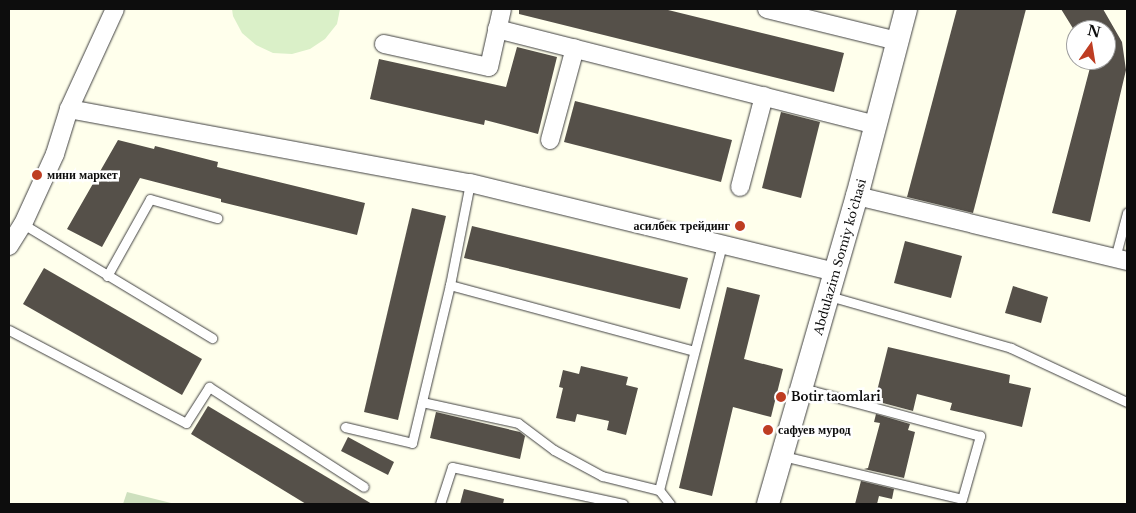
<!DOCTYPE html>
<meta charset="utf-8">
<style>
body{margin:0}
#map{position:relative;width:1136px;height:513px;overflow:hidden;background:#ffffec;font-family:"Libre Baskerville",serif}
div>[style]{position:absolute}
.cemetery>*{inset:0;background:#cee0be}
.pitch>*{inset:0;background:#daf0c8}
.building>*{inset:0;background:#555049}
.roads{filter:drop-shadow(0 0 1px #404040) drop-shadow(0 0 1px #404040)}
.service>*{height:9px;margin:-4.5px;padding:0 4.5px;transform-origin:4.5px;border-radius:4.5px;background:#fff}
.minor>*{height:18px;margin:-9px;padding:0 9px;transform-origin:9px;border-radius:9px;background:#fff}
.tertiary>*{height:22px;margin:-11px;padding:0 11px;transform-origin:11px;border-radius:11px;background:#fff}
.dots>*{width:14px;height:14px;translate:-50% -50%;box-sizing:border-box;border:2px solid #fff;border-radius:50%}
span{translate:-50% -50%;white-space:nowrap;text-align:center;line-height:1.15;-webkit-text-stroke:5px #fff;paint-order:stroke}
.poi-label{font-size:12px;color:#0d0d0d;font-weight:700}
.left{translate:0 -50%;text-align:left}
.right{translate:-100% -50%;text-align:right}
.street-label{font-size:12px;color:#0d0d0d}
.frame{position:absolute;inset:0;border:10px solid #0d0d0d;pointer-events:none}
.north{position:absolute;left:1066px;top:20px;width:50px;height:50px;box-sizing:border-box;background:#fff;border:1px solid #9e9e9e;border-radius:50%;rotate:13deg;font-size:14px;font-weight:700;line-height:20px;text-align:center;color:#0d0d0d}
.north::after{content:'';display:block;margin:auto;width:18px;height:22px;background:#be3d23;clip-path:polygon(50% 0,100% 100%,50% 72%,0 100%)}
</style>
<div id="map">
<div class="cemetery">
<div style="clip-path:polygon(127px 492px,175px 504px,123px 504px)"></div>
</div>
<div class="pitch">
<div style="clip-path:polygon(232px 9px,340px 9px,337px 24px,325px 39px,310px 49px,292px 54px,273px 53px,256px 45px,242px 33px,233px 16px)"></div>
</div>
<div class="building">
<div style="clip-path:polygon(519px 9px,664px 9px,844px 53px,834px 92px,519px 14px)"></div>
<div style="clip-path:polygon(957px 9px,1026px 9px,973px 213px,907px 197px)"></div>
<div style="clip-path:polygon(1061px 9px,1103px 9px,1122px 42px,1126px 70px,1090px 222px,1052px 213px,1092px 60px,1106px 60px,1106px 30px,1074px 30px)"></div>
<div style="clip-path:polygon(517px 47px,557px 57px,538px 134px,485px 120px,484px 125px,370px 99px,379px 59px,506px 87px)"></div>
<div style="clip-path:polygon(575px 101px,732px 140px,721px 182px,564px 142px)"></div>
<div style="clip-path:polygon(781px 112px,820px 122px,801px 198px,762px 188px)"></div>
<div style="clip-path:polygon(118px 140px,154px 149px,155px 146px,218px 162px,217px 167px,365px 203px,357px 235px,221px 202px,221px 199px,140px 178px,102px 247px,67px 229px)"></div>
<div style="clip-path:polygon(412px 208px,446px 216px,398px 420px,364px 412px)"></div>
<div style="clip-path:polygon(472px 226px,688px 278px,680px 309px,464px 258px)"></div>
<div style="clip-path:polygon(905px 241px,962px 256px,951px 298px,894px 283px)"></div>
<div style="clip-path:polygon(44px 268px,202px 359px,182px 395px,23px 304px)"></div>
<div style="clip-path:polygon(1013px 286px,1048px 297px,1041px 323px,1005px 313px)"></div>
<div style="clip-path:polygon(727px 287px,760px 295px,744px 359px,783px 369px,771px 417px,733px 407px,712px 496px,679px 488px)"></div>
<div style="clip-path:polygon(888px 347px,1010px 375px,1009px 383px,1031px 388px,1022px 427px,950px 410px,952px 403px,917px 394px,913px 411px,879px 402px,880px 397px,876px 395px)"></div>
<div style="clip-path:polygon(581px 366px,628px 377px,626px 385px,638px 388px,626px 435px,607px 430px,609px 421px,577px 414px,575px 422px,556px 418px,563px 388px,559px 387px,563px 370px,579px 374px)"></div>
<div style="clip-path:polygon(208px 406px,372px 504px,306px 504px,191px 434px)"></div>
<div style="clip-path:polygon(436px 412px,520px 432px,525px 436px,520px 459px,430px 438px)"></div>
<div style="clip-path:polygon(876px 414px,910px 424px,908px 430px,915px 432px,904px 478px,864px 469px,868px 468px,880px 423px,874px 422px)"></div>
<div style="clip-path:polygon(348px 437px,394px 462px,388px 475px,341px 451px)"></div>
<div style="clip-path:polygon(861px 481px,894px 489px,892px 499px,879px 496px,877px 504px,855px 504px)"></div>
<div style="clip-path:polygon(464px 489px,504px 499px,503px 504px,460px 504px)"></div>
</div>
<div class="roads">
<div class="service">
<div style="left:470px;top:183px;width:104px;rotate:101.1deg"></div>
<div style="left:450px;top:285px;width:253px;rotate:15.1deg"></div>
<div style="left:23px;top:224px;width:221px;rotate:31.1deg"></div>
<div style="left:1115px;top:258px;width:47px;rotate:-75.1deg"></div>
<div style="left:107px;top:276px;width:88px;rotate:-60.8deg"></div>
<div style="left:150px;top:199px;width:70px;rotate:15.8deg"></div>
<div style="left:829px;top:296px;width:189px;rotate:15.9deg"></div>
<div style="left:1011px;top:348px;width:128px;rotate:25deg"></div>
<div style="left:9px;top:330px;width:200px;rotate:27.7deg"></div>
<div style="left:186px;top:423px;width:43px;rotate:-57.4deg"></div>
<div style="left:209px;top:387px;width:184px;rotate:32.8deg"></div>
<div style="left:422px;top:402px;width:98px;rotate:12.3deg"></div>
<div style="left:518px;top:423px;width:45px;rotate:36.9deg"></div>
<div style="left:554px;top:450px;width:55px;rotate:28.4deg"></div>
<div style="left:602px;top:476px;width:59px;rotate:13.8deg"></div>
<div style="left:345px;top:427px;width:69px;rotate:13.4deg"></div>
<div style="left:412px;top:443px;width:163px;rotate:-76.5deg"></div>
<div style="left:783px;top:456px;width:184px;rotate:13.5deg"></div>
<div style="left:962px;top:499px;width:66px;rotate:-74.1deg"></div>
<div style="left:980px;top:436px;width:184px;rotate:-164.9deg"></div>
<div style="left:440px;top:504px;width:39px;rotate:-72deg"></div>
<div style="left:452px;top:467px;width:175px;rotate:12.2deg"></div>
<div style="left:670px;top:504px;width:18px;rotate:-128deg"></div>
<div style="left:659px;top:490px;width:254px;rotate:-75.6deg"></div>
</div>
<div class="minor">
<div style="left:767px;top:9px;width:134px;rotate:13.8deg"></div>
<div style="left:497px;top:29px;width:391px;rotate:14.2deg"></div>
<div style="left:384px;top:44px;width:107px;rotate:12.4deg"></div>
<div style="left:489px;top:67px;width:59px;rotate:-77.4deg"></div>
<div style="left:69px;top:109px;width:408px;rotate:10.5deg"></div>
<div style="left:470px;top:183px;width:377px;rotate:13.7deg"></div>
<div style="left:550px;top:140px;width:95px;rotate:-74.8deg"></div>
<div style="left:740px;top:187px;width:94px;rotate:-75.2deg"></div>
<div style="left:857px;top:196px;width:278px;rotate:13.5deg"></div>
<div style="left:9px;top:246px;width:26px;rotate:-58deg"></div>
<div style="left:23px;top:224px;width:77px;rotate:-65.4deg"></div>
<div style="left:55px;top:154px;width:47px;rotate:-72.7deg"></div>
<div style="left:69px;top:109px;width:110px;rotate:-65.3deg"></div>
</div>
<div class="tertiary">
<div style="left:768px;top:504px;width:321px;rotate:-73.9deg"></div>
<div style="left:857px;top:196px;width:193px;rotate:-75.3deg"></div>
</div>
</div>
<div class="dots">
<div style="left:37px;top:175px;background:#be3d23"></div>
<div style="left:740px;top:226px;background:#be3d23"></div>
<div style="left:781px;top:397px;background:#be3d23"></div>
<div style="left:768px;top:430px;background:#be3d23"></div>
</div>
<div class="poi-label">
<span class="left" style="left:47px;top:175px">мини маркет</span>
<span class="right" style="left:730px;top:226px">асилбек трейдинг</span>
<span class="left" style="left:791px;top:397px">Botir taomlari</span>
<span class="left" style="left:778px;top:430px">сафуев мурод</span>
</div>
<div class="street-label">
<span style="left:840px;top:257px;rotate:-74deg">Abdulazim Somiy ko'chasi</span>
</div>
<div class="frame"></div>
<div class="north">N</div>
</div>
